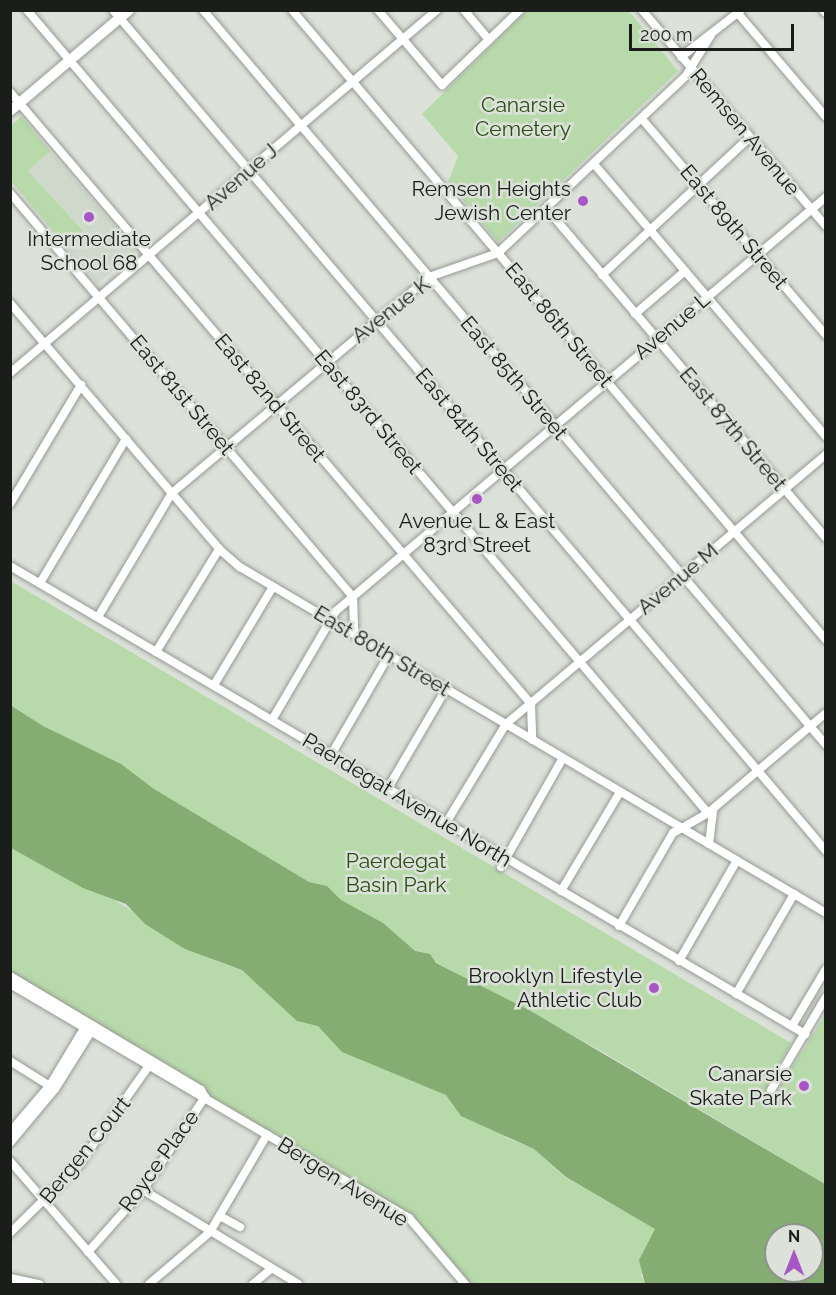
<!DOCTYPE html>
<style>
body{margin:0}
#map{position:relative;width:836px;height:1295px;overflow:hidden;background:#dce2da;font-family:Raleway,sans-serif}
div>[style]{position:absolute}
.built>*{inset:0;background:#cfd9cb}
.green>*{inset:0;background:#b8daaa}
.water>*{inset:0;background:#84ac73}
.roads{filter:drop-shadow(0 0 2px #969b94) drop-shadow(0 0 2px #969b94)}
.minor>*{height:8px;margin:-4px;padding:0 4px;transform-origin:4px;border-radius:4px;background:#fff}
.major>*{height:10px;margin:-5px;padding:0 5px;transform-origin:5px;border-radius:5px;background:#fff}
.dots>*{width:16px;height:16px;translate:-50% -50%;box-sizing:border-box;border:3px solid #dce2da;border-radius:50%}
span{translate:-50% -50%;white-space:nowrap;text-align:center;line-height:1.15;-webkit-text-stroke:5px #dce2da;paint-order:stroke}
.park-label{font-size:21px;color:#284d12}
.street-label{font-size:21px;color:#1b1d1a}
.poi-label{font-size:21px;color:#1b1d1a}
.right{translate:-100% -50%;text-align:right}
.frame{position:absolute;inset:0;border:12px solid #1b1d1a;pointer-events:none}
.north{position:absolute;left:764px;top:1223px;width:60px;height:60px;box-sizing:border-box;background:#dce2da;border:2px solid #8f938d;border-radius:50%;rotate:0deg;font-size:16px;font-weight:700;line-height:24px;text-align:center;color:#1b1d1a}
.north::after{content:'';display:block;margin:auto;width:21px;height:27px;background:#a856c6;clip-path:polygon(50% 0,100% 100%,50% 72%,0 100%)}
.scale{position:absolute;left:629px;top:24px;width:165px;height:27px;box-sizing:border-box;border:3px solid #1b1d1a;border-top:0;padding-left:8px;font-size:18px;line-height:21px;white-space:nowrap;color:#1b1d1a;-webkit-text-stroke:4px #dce2da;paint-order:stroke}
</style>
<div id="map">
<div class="built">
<div style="clip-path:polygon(50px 151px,136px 251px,97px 284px,65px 245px,83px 229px,28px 171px)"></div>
</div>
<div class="green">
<div style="clip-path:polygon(527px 11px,629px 11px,678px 71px,498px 242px,448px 182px,458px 156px,422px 114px)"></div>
<div style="clip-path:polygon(21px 116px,50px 151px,28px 171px,83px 230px,65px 245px,11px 181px,11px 126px)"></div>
<div style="clip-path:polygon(11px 581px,791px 1043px,766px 1088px,775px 1095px,825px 1015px,825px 1184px,596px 1048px,415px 951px,11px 709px)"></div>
<div style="clip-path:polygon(11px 838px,214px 960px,242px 970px,265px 990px,446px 1095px,507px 1138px,534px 1149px,565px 1177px,656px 1229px,641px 1275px,645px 1284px,468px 1284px,409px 1218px,11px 985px)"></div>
</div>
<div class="water">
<div style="clip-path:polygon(evenodd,10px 705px,43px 726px,121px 764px,154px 789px,309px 882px,327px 886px,341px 900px,383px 923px,415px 951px,430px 954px,436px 963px,529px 1010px,825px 1184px,825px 1284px,645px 1284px,639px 1260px,655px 1229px,566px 1177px,534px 1149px,461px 1116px,446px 1095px,342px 1052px,318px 1026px,297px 1021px,242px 970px,185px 949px,145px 924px,126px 904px,83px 888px,11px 848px,10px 705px,776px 1235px,812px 1235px,812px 1271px,776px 1271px,776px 1235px)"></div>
</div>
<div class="roads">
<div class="minor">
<div style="left:27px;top:10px;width:1053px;rotate:49.7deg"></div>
<div style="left:113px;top:10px;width:1103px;rotate:49.71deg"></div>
<div style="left:203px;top:10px;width:964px;rotate:49.71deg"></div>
<div style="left:292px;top:10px;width:826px;rotate:49.71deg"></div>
<div style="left:378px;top:10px;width:99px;rotate:49.5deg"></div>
<div style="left:442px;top:85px;width:108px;rotate:-43.9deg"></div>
<div style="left:464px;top:10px;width:39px;rotate:50deg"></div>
<div style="left:642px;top:10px;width:284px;rotate:49.6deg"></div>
<div style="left:735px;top:10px;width:140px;rotate:49.6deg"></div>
<div style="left:823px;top:10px;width:4px;rotate:45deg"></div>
<div style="left:681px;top:57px;width:75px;rotate:-37.9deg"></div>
<div style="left:10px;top:92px;width:804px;rotate:49.59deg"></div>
<div style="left:531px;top:704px;width:36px;rotate:88deg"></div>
<div style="left:642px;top:119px;width:284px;rotate:49.6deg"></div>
<div style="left:594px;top:164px;width:358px;rotate:49.6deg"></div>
<div style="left:10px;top:193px;width:530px;rotate:49.67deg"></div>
<div style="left:353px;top:597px;width:37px;rotate:88deg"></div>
<div style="left:547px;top:209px;width:431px;rotate:49.7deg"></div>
<div style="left:602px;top:275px;width:202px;rotate:-43deg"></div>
<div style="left:10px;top:303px;width:323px;rotate:49.6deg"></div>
<div style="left:219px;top:549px;width:28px;rotate:41deg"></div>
<div style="left:240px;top:567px;width:681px;rotate:30.56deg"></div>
<div style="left:635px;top:314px;width:66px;rotate:-40.7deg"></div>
<div style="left:10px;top:373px;width:560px;rotate:-40.37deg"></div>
<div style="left:10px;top:504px;width:139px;rotate:-59.2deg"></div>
<div style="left:10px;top:566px;width:923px;rotate:30.48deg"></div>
<div style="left:40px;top:583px;width:168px;rotate:-59.2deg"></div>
<div style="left:98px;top:617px;width:144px;rotate:-59.2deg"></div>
<div style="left:172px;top:493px;width:336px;rotate:-40deg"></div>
<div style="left:429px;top:277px;width:73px;rotate:-19.2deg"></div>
<div style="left:498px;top:253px;width:257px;rotate:-43.3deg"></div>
<div style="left:685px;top:77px;width:49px;rotate:-58.2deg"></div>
<div style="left:156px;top:652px;width:121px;rotate:-58.5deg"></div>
<div style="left:214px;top:685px;width:114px;rotate:-59deg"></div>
<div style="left:272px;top:720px;width:126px;rotate:-59.6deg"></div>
<div style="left:336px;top:611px;width:641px;rotate:-40.19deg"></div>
<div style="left:331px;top:755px;width:116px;rotate:-59.9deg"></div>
<div style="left:388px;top:788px;width:115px;rotate:-59.6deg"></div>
<div style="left:446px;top:823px;width:116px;rotate:-58.8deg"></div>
<div style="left:506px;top:724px;width:418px;rotate:-40.1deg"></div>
<div style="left:709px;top:844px;width:35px;rotate:-83deg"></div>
<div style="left:501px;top:867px;width:125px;rotate:-60.4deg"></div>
<div style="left:561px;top:891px;width:115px;rotate:-59.2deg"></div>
<div style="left:619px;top:926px;width:108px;rotate:-59.9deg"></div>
<div style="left:673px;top:833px;width:40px;rotate:-29.7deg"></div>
<div style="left:708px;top:813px;width:155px;rotate:-40.3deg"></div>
<div style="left:679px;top:961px;width:116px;rotate:-60.1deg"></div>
<div style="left:10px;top:976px;width:222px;rotate:30.8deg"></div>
<div style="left:201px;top:1090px;width:8px;rotate:60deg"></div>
<div style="left:10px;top:984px;width:463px;rotate:30.4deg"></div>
<div style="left:409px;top:1218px;width:87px;rotate:49.7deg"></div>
<div style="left:736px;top:994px;width:116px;rotate:-59.9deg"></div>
<div style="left:792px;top:1026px;width:66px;rotate:-59.2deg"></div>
<div style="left:10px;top:1061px;width:51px;rotate:32.1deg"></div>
<div style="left:771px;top:1090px;width:108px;rotate:-59.4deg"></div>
<div style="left:10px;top:1132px;width:62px;rotate:-49.6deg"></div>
<div style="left:50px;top:1085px;width:70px;rotate:-59deg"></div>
<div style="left:10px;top:1143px;width:70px;rotate:-50.2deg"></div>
<div style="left:55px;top:1089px;width:73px;rotate:-57.8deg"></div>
<div style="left:10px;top:1161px;width:162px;rotate:49.2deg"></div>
<div style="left:143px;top:1190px;width:181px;rotate:31.2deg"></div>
<div style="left:220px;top:1216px;width:23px;rotate:29deg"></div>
<div style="left:10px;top:1233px;width:95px;rotate:-44.6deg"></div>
<div style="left:78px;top:1166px;width:126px;rotate:-54.7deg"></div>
<div style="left:88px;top:1252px;width:83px;rotate:-48.4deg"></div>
<div style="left:143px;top:1190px;width:112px;rotate:-56.3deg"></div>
<div style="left:10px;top:1278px;width:30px;rotate:12deg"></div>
<div style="left:149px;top:1284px;width:80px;rotate:-40.4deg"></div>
<div style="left:210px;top:1232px;width:113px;rotate:-59.6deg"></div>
<div style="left:253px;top:1284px;width:23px;rotate:-40deg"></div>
</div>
<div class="major">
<div style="left:10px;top:111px;width:156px;rotate:-40.3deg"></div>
</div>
</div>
<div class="dots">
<div style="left:583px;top:201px;background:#a856c6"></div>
<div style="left:89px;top:217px;background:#a856c6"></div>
<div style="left:477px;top:499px;background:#a856c6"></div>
<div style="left:654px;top:988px;background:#a856c6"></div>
<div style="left:804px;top:1086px;background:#a856c6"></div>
</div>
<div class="park-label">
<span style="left:523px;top:117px">Canarsie<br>Cemetery</span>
<span style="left:396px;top:873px">Paerdegat<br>Basin Park</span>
</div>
<div class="street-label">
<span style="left:745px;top:132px;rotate:50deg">Remsen Avenue</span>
<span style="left:241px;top:177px;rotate:-41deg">Avenue J</span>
<span style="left:734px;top:227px;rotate:50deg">East 89th Street</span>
<span style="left:391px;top:310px;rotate:-38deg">Avenue K</span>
<span style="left:559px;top:325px;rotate:50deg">East 86th Street</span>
<span style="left:672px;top:326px;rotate:-40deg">Avenue L</span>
<span style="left:514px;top:378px;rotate:50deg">East 85th Street</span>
<span style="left:182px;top:395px;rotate:50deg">East 81st Street</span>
<span style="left:270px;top:398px;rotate:50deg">East 82nd Street</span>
<span style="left:368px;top:412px;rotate:50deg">East 83rd Street</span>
<span style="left:733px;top:429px;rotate:50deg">East 87th Street</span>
<span style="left:469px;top:430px;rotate:50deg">East 84th Street</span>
<span style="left:678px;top:579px;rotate:-40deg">Avenue M</span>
<span style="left:382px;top:651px;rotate:31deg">East 80th Street</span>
<span style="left:407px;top:800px;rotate:31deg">Paerdegat Avenue North</span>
<span style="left:85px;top:1150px;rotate:-51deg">Bergen Court</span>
<span style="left:159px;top:1161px;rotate:-54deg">Royce Place</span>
<span style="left:343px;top:1182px;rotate:32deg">Bergen Avenue</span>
</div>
<div class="poi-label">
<span class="right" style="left:571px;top:201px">Remsen Heights<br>Jewish Center</span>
<span style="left:89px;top:251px">Intermediate<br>School 68</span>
<span style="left:477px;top:533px">Avenue L &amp; East<br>83rd Street</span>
<span class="right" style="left:642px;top:988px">Brooklyn Lifestyle<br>Athletic Club</span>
<span class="right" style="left:792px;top:1086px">Canarsie<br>Skate Park</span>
</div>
<div class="frame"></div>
<div class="north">N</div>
<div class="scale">200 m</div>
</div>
